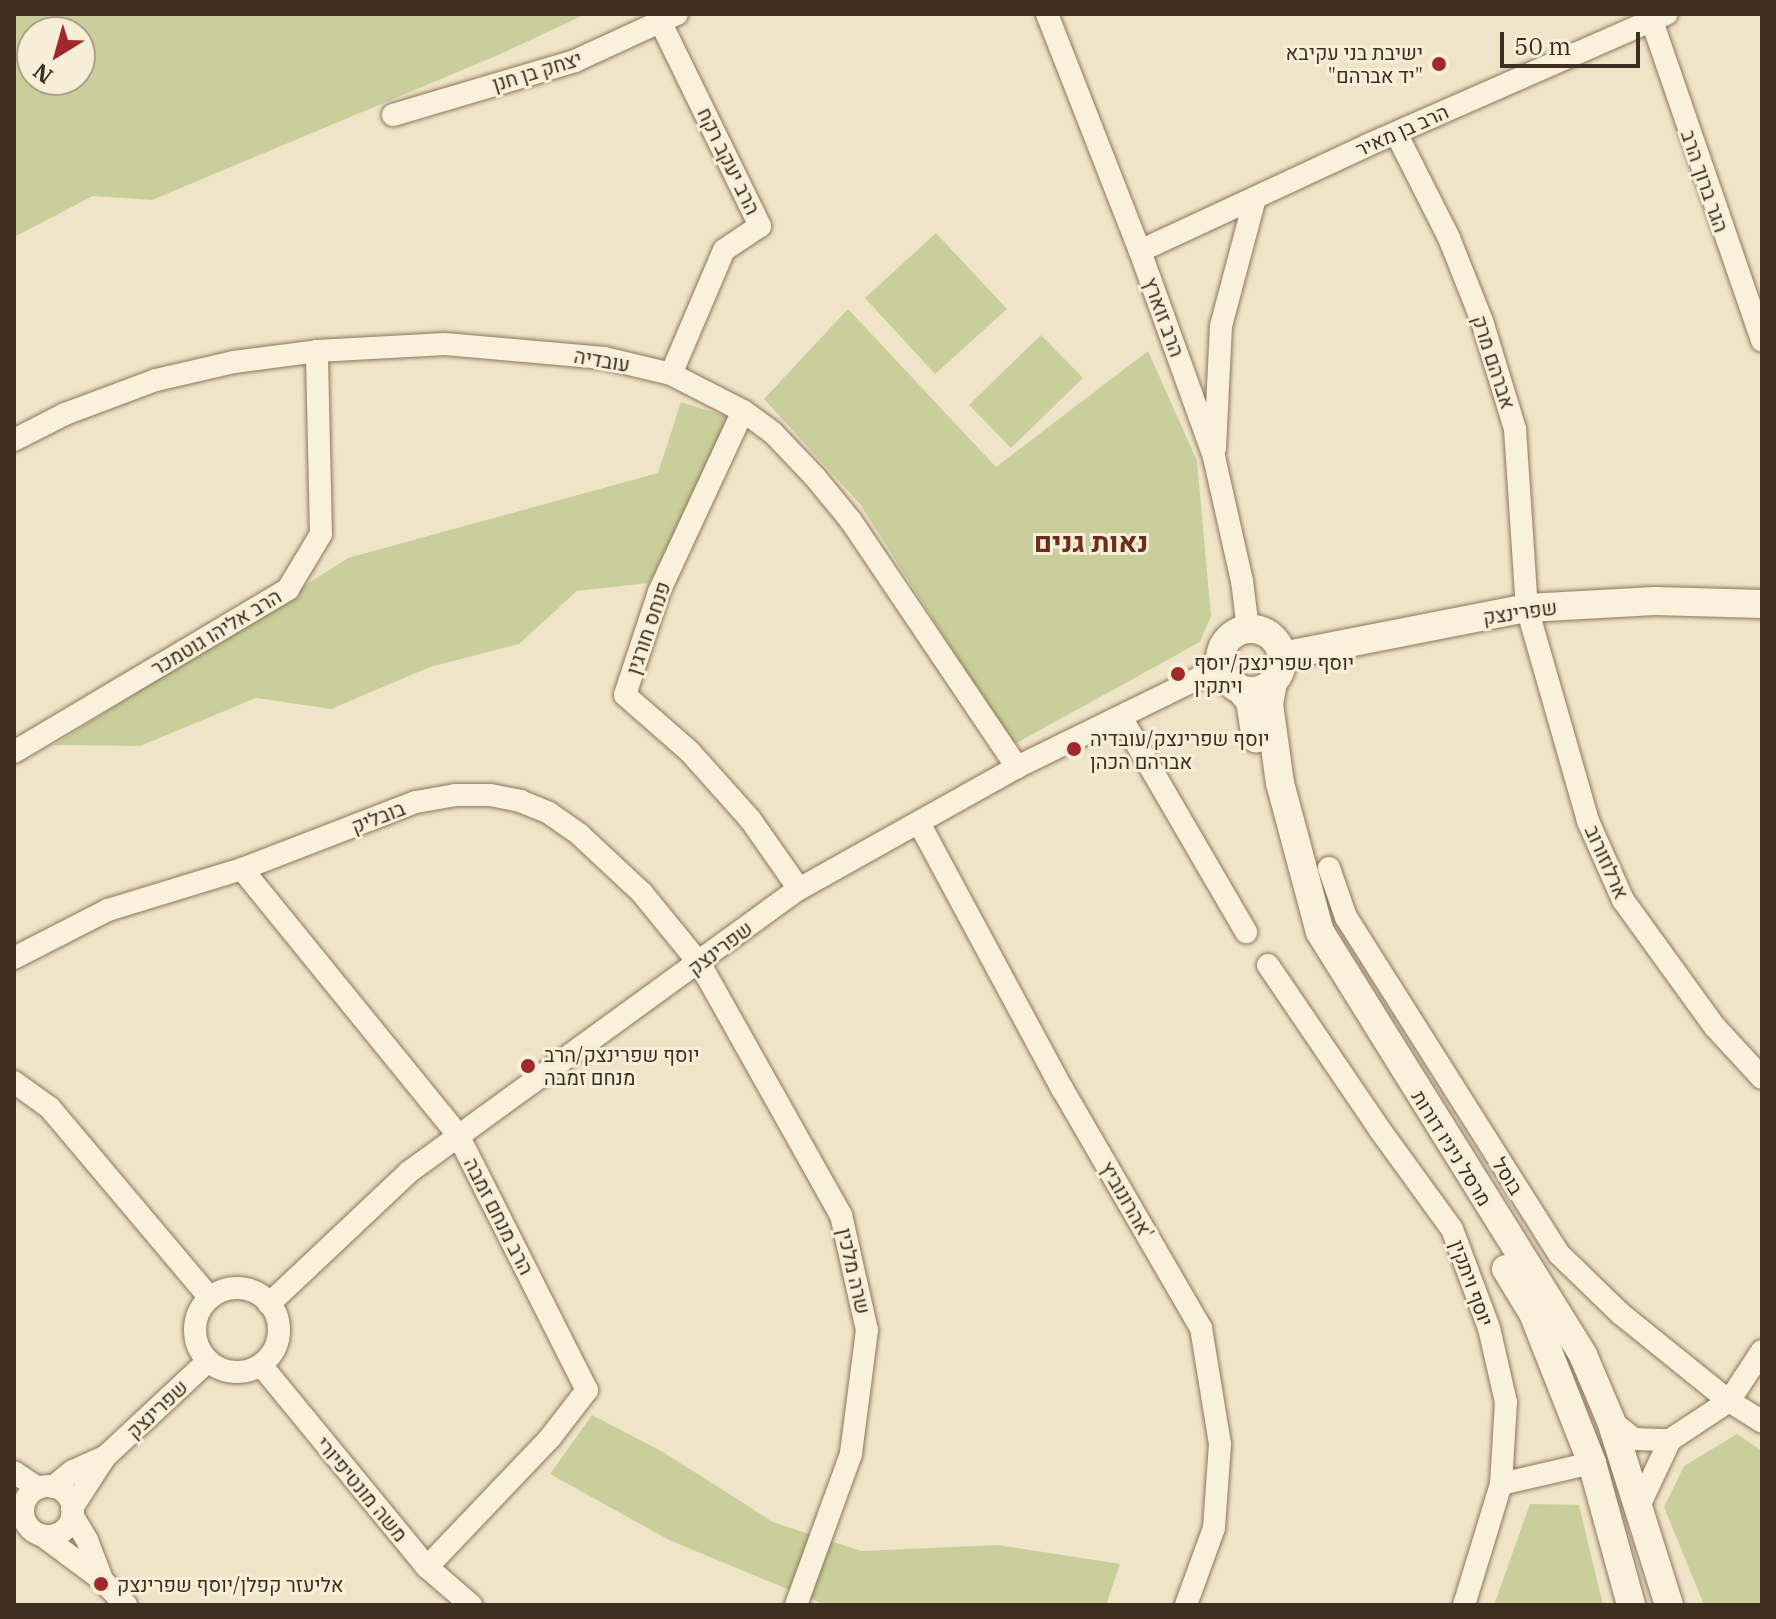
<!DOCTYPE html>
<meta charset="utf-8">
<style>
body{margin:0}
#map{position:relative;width:1776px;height:1619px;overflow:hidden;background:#f0e4c8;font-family:"IBM Plex Serif",Heebo,serif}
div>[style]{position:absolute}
.green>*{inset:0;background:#c9cf9b}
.roads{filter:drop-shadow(0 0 2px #8d765c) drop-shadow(0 0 2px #8d765c)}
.minor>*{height:22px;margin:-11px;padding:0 11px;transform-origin:11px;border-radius:11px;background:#faf1dc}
.minor>.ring{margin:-11px;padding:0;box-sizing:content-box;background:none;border:22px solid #faf1dc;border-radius:50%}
.tertiary>*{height:28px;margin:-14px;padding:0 14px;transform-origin:14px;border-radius:14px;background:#faf1dc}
.tertiary>.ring{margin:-14px;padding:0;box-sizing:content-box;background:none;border:28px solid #faf1dc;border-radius:50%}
.dots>*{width:22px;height:22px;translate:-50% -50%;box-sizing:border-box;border:4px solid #f7eed8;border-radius:50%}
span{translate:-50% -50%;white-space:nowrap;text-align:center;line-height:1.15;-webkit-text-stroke:6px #f7eed8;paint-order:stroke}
.poi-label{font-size:20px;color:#3d2e20}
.right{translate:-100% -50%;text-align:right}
.left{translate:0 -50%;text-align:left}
.street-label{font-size:20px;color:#3d2e20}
.district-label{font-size:28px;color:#6b2e1e;font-weight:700}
.frame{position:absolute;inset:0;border:16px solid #3d2e20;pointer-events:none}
.north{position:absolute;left:16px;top:16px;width:80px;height:80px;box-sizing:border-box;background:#f7eed8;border:2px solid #ada18e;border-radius:50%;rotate:217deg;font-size:22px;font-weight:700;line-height:32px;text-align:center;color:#3d2e20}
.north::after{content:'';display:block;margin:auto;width:28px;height:36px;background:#9e2a2b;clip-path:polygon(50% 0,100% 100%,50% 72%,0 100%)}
.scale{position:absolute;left:1500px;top:32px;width:140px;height:36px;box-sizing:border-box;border:4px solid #3d2e20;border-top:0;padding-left:10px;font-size:24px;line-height:28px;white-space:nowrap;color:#3d2e20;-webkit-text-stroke:6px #f7eed8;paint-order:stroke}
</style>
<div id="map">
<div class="green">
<div style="clip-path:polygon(evenodd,14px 14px,586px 14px,496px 56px,152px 200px,93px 196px,14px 237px,14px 14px,80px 32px,80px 80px,32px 80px,32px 32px,80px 32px)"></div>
<div style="clip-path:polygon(936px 233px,1007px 309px,935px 374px,865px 298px)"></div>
<div style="clip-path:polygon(848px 309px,996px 467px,1148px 351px,1197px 461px,1211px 616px,1200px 642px,1013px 745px,860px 504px,764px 399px)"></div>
<div style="clip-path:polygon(1041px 335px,1083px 378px,1011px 448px,969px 405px)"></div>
<div style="clip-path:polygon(681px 402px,732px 418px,649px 583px,577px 591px,519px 644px,430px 667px,331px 709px,256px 698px,140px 746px,54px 745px,348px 558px,658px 473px)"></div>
<div style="clip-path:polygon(592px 1415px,663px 1452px,773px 1522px,861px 1551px,998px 1545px,1120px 1564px,1106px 1605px,821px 1603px,669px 1540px,550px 1474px)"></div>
<div style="clip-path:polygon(1737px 1434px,1762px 1451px,1762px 1605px,1704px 1605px,1664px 1507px,1684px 1466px)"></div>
<div style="clip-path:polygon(1530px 1504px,1579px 1505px,1603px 1605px,1494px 1605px)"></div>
</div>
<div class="roads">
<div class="minor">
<div style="left:1047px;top:14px;width:255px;rotate:68.6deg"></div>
<div style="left:1140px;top:251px;width:219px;rotate:70.2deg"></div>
<div style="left:1214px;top:457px;width:127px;rotate:77.3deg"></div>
<div style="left:1242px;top:581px;width:48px;rotate:82.9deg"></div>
<div style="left:1652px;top:21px;width:338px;rotate:71deg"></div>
<div style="left:661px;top:23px;width:226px;rotate:64deg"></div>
<div style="left:760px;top:226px;width:43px;rotate:146.3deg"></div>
<div style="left:724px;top:250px;width:135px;rotate:113.1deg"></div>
<div style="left:393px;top:115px;width:190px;rotate:-16.5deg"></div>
<div style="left:575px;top:61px;width:112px;rotate:-24.7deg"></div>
<div style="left:1396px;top:133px;width:118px;rotate:63.2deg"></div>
<div style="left:1449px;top:238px;width:89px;rotate:68.3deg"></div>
<div style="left:1482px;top:321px;width:113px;rotate:73deg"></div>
<div style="left:1515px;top:429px;width:179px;rotate:86.2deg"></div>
<div style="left:1527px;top:608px;width:222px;rotate:74deg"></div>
<div style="left:1588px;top:821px;width:86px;rotate:66.1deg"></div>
<div style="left:1623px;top:900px;width:157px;rotate:54.1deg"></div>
<div style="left:1715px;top:1027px;width:69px;rotate:47.3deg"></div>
<div style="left:1140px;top:251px;width:251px;rotate:-24.9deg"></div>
<div style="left:1368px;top:145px;width:326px;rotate:-23.7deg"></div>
<div style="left:743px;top:411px;width:200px;rotate:114.9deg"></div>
<div style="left:659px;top:592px;width:108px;rotate:108.3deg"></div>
<div style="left:625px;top:695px;width:86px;rotate:41.2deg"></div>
<div style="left:690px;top:752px;width:90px;rotate:48.2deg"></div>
<div style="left:750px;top:819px;width:85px;rotate:55deg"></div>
<div style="left:14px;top:440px;width:57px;rotate:-27deg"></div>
<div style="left:65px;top:414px;width:97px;rotate:-20.5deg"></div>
<div style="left:156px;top:380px;width:80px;rotate:-13deg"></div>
<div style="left:234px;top:362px;width:84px;rotate:-7.5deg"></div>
<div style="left:317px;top:351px;width:128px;rotate:-3.1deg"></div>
<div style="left:445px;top:344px;width:160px;rotate:5deg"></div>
<div style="left:604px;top:358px;width:69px;rotate:13.4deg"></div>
<div style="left:671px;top:374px;width:81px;rotate:27.2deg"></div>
<div style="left:743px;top:411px;width:37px;rotate:36deg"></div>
<div style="left:773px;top:433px;width:61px;rotate:46.3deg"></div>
<div style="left:815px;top:477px;width:57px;rotate:50.7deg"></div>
<div style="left:851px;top:521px;width:297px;rotate:56deg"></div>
<div style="left:1215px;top:448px;width:122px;rotate:-87.2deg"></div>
<div style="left:1221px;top:326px;width:132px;rotate:-75.1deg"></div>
<div style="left:1121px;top:717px;width:249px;rotate:59.8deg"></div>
<div style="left:14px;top:752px;width:319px;rotate:-30.7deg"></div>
<div style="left:288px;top:589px;width:64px;rotate:-59deg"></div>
<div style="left:321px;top:534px;width:183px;rotate:-91.3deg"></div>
<div style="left:919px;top:823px;width:303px;rotate:61.7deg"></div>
<div style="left:1063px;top:1090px;width:275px;rotate:59.9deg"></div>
<div style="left:1201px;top:1328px;width:118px;rotate:80.7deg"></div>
<div style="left:1220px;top:1444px;width:84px;rotate:94.1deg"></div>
<div style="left:1214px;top:1528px;width:82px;rotate:110deg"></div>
<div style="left:1329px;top:868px;width:52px;rotate:70.9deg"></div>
<div style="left:1346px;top:917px;width:399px;rotate:57.7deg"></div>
<div style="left:1559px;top:1254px;width:86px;rotate:44.1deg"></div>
<div style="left:1621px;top:1314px;width:139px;rotate:38.9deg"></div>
<div style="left:1729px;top:1401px;width:39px;rotate:32deg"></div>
<div style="left:242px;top:869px;width:343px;rotate:50.9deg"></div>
<div style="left:458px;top:1135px;width:286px;rotate:63.2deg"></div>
<div style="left:587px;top:1390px;width:61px;rotate:127.6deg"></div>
<div style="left:550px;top:1438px;width:178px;rotate:133.6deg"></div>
<div style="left:14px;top:958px;width:106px;rotate:-27.1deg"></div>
<div style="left:108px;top:910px;width:140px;rotate:-17deg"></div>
<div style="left:242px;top:869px;width:186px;rotate:-21.1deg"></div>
<div style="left:416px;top:802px;width:41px;rotate:-9.9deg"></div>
<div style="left:456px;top:795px;width:34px"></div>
<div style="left:490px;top:795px;width:31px;rotate:11deg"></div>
<div style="left:520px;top:801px;width:31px;rotate:22deg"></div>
<div style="left:549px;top:813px;width:38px;rotate:35deg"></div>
<div style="left:580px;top:835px;width:85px;rotate:43.1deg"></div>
<div style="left:642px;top:893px;width:92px;rotate:50.8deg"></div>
<div style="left:700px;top:964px;width:288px;rotate:60.7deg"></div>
<div style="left:841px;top:1215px;width:118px;rotate:77.3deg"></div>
<div style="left:867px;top:1330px;width:125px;rotate:97.4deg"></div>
<div style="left:851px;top:1454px;width:161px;rotate:110deg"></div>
<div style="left:1268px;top:965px;width:199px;rotate:55.8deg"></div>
<div style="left:1380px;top:1130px;width:122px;rotate:54deg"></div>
<div style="left:1452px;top:1229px;width:106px;rotate:69.5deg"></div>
<div style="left:1489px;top:1328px;width:76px;rotate:77.1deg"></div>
<div style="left:1506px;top:1402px;width:82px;rotate:93.5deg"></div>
<div style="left:1501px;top:1484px;width:127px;rotate:107deg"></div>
<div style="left:14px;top:1082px;width:44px;rotate:35.8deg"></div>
<div style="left:50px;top:1108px;width:248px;rotate:49.9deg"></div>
<div class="ring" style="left:195px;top:1288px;width:62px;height:62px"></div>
<div style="left:269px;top:1304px;width:192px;rotate:-43.3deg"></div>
<div style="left:409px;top:1172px;width:482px;rotate:-36deg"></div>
<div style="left:799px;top:889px;width:250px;rotate:-29.2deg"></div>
<div style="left:1017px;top:767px;width:227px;rotate:-26.1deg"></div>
<div style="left:261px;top:1365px;width:261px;rotate:50.6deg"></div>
<div style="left:427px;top:1567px;width:58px;rotate:40.8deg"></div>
<div style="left:1611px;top:1421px;width:29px;rotate:38deg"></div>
<div style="left:1634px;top:1439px;width:36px;rotate:2deg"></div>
<div style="left:1670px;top:1440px;width:71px;rotate:-33.5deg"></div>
<div style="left:1729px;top:1401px;width:60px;rotate:-56.6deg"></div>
<div style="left:14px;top:1472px;width:29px;rotate:34deg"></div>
<div style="left:1501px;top:1484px;width:93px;rotate:-13deg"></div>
<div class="ring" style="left:23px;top:1486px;width:28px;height:28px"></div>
<div style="left:53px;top:1487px;width:26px;rotate:-39deg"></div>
<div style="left:73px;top:1471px;width:34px;rotate:-24deg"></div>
<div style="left:1639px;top:1506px;width:73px;rotate:-64.8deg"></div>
<div style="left:72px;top:1508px;width:61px;rotate:-57.1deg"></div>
<div style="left:105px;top:1457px;width:141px;rotate:-43deg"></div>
<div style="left:72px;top:1515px;width:29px;rotate:59deg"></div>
<div style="left:87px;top:1540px;width:40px;rotate:69deg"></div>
<div style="left:43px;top:1536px;width:72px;rotate:36.6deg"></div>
<div style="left:101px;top:1579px;width:36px;rotate:46deg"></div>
</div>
<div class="tertiary">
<div class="ring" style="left:1220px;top:629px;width:34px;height:34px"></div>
<div style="left:1282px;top:656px;width:250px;rotate:-11.1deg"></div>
<div style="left:1527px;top:608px;width:128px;rotate:-3.1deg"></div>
<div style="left:1655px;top:601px;width:107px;rotate:1.6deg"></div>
<div style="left:1273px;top:682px;width:22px;rotate:100deg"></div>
<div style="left:1269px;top:704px;width:80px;rotate:82.1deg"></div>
<div style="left:1280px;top:783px;width:154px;rotate:75deg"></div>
<div style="left:1320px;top:932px;width:498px;rotate:58.1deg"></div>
<div style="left:1583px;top:1355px;width:72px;rotate:67deg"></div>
<div style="left:1611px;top:1421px;width:193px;rotate:72.5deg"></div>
<div style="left:1239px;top:688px;width:17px;rotate:50deg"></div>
<div style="left:1250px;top:701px;width:38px;rotate:81deg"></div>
<div style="left:1506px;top:1269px;width:52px;rotate:58.5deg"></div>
<div style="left:1533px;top:1313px;width:161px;rotate:68.5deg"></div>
<div style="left:1592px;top:1463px;width:147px;rotate:74.6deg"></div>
</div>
</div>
<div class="dots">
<div style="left:1439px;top:64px;background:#9e2a2b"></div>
<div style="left:1178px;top:674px;background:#9e2a2b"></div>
<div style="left:1074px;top:749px;background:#9e2a2b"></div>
<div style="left:528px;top:1066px;background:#9e2a2b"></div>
<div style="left:101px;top:1584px;background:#9e2a2b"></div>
</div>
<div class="poi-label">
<span class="right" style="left:1423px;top:64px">ישיבת בני עקיבא<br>"יד אברהם"</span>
<span class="left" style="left:1194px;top:674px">יוסף שפרינצק/יוסף<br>ויתקין</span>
<span class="left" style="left:1090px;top:750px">יוסף שפרינצק/עובדיה<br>אברהם הכהן</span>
<span class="left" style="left:544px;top:1066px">יוסף שפרינצק/הרב<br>מנחם זמבה</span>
<span class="left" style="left:117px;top:1584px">אליעזר קפלן/יוסף שפרינצק</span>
</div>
<div class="street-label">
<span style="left:537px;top:71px;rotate:-17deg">יצחק בן חנן</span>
<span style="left:1402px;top:130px;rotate:-24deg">הרב בן מאיר</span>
<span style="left:729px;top:161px;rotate:64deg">הרב יעקב רקח</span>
<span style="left:1705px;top:181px;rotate:71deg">הגר ברוך הרב</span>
<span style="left:1164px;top:317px;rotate:70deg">הרב זוארץ</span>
<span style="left:602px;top:360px;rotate:10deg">עובדיה</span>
<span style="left:1494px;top:362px;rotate:72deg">אברהם מרק</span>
<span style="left:1520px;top:612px;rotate:-8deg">שפרינצק</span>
<span style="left:648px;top:628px;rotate:-71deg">פנחס חורגין</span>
<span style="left:216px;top:632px;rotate:-31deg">הרב אליהו גוטמכר</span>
<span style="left:378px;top:817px;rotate:-21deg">בובליק</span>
<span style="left:1607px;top:862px;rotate:66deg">ארלוזורוב</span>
<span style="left:720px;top:948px;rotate:-37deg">שפרינצק</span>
<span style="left:1452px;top:1148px;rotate:58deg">מרסל ניניו דורות</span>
<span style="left:1508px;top:1176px;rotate:58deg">בוסל</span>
<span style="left:1127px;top:1200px;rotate:60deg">אהרונוביץ'</span>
<span style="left:499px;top:1216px;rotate:63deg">הרב מנחם זמבה</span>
<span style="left:854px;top:1271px;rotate:77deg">שרה מלכין</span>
<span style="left:1472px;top:1283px;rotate:70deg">יוסף ויתקין</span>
<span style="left:157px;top:1409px;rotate:-43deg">שפרינצק</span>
<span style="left:362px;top:1489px;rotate:50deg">משה מונטיפיורי</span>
</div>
<div class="district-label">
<span style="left:1091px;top:542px">נאות גנים</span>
</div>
<div class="frame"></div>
<div class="north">N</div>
<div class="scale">50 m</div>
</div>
